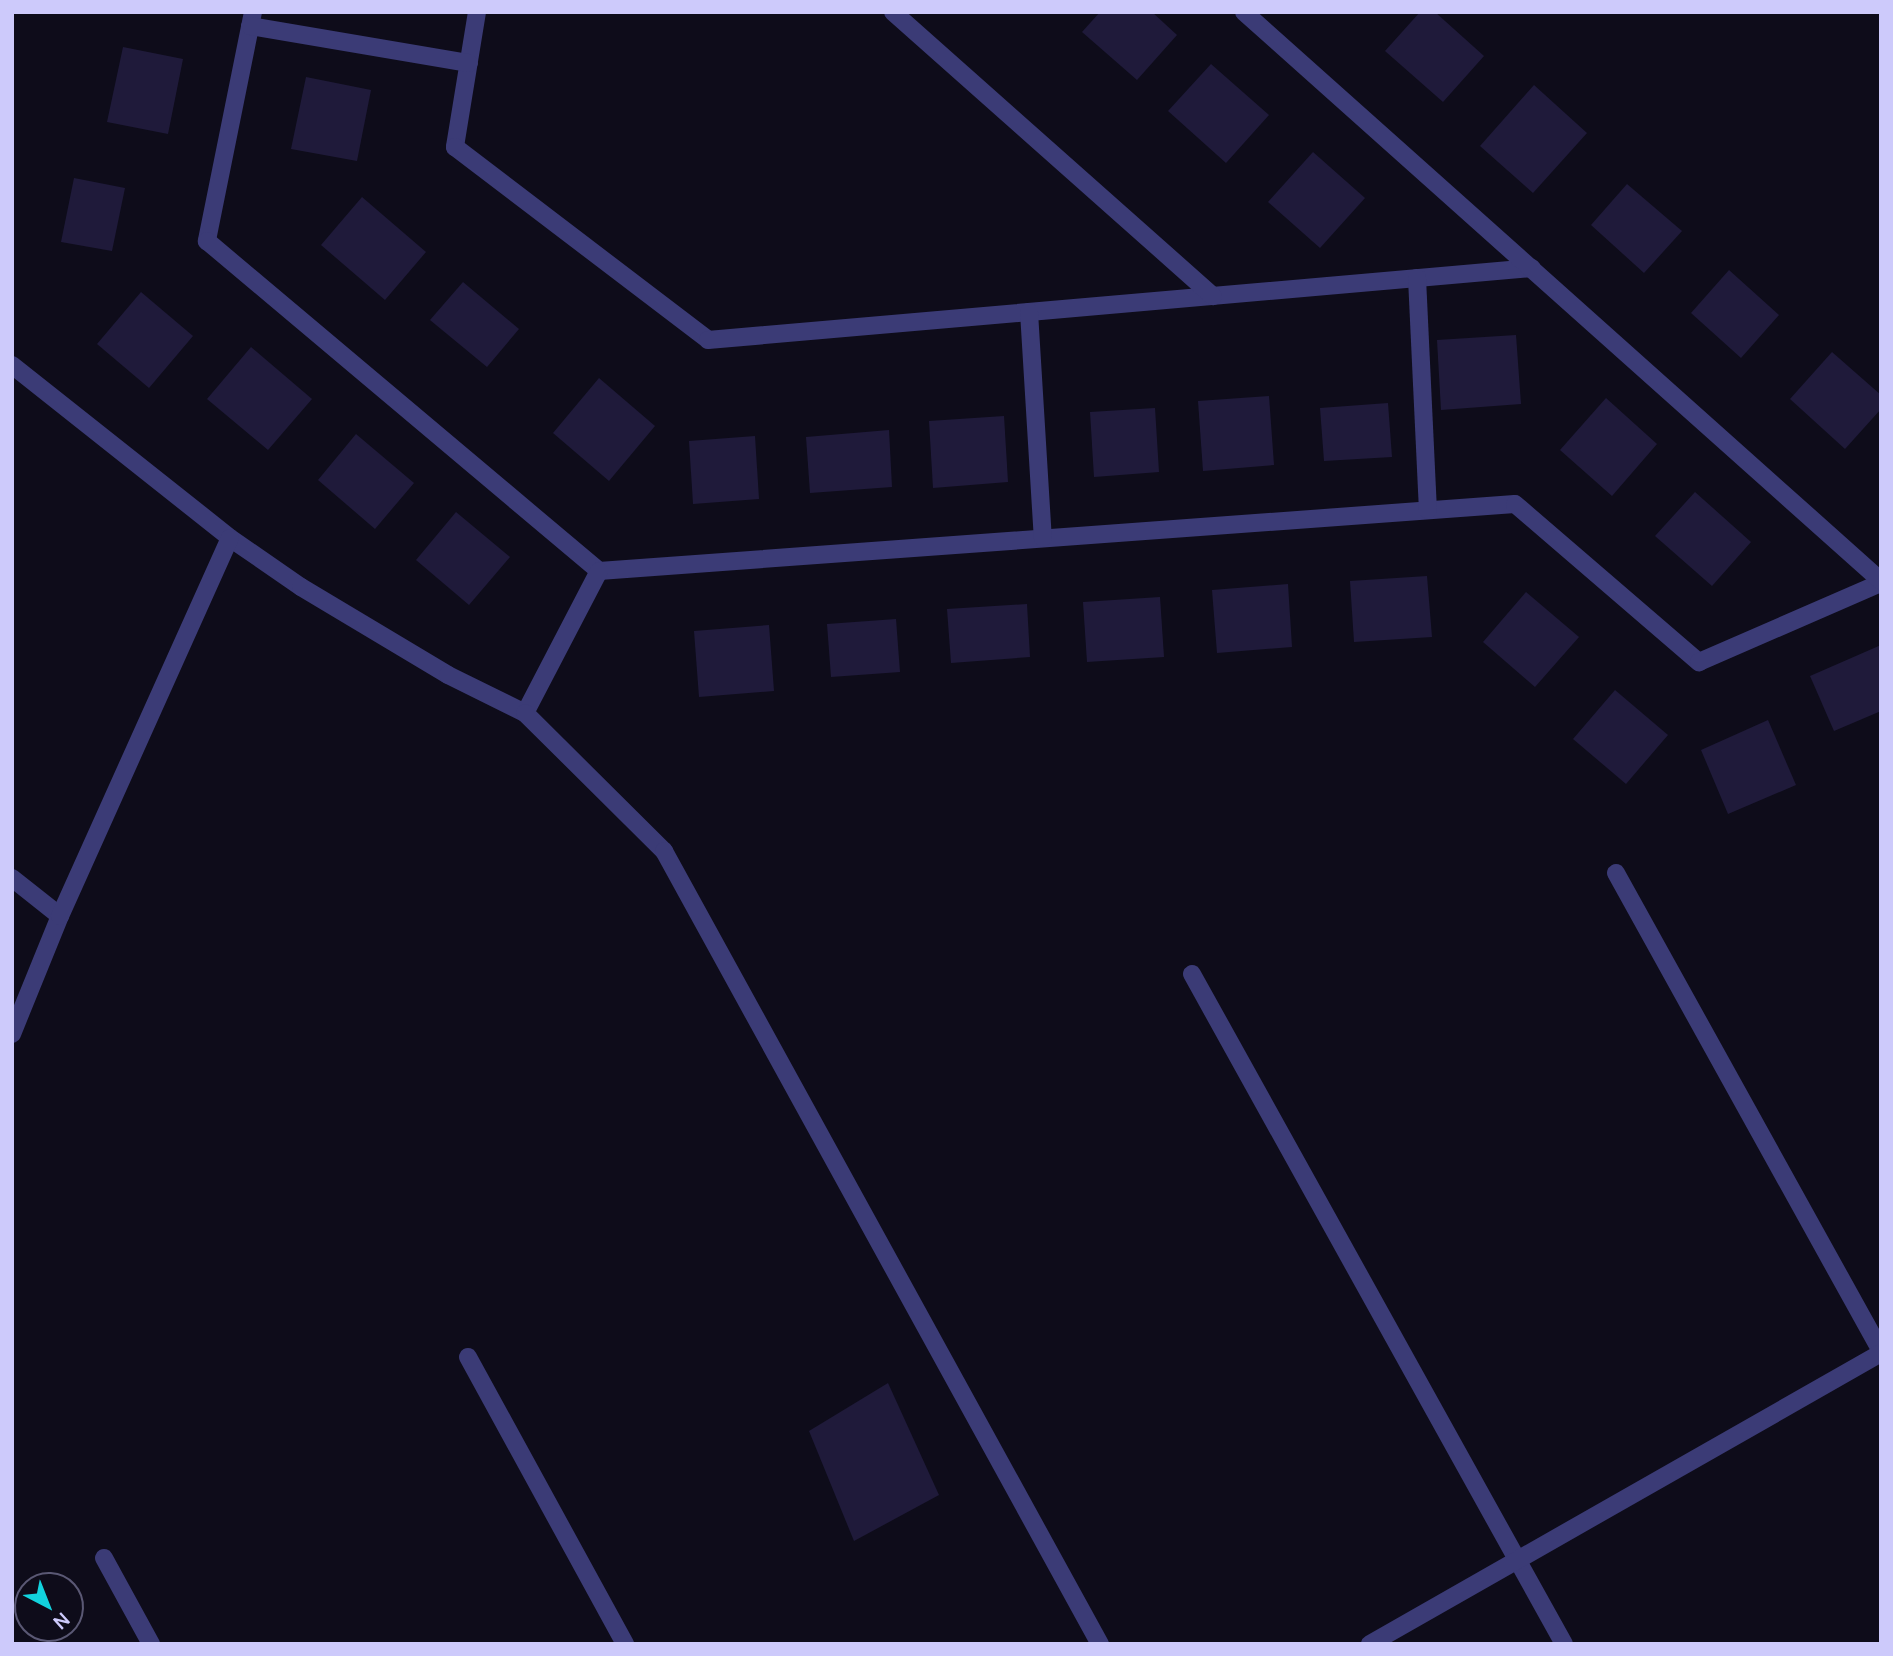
<!DOCTYPE html>
<style>
body{margin:0}
#map{position:relative;width:1893px;height:1656px;overflow:hidden;background:#0e0c1a;font-family:Manrope,sans-serif}
div>[style]{position:absolute}
.building>*{inset:0;background:#1f1a3a}
.street>*{height:18px;margin:-9px;padding:0 9px;transform-origin:9px;border-radius:9px;background:#3b3b76}
span{translate:-50% -50%;white-space:nowrap;text-align:center;line-height:1.15;-webkit-text-stroke:6px #0e0c1a;paint-order:stroke}
.frame{position:absolute;inset:0;border:14px solid #cdcafb;pointer-events:none}
.north{position:absolute;left:14px;top:1572px;width:70px;height:70px;box-sizing:border-box;background:#0e0c1a;border:2px solid #5a5874;border-radius:50%;rotate:138deg;font-size:19px;font-weight:700;line-height:28px;text-align:center;color:#cdcafb}
.north::after{content:'';display:block;margin:auto;width:24px;height:32px;background:#12d3de;clip-path:polygon(50% 0,100% 100%,50% 72%,0 100%)}
</style>
<div id="map">
<div class="building">
<div style="clip-path:polygon(1100px 12px,1152px 12px,1177px 35px,1137px 80px,1082px 32px)"></div>
<div style="clip-path:polygon(1420px 12px,1435px 12px,1484px 56px,1443px 102px,1385px 51px)"></div>
<div style="clip-path:polygon(123px 47px,183px 59px,168px 134px,107px 122px)"></div>
<div style="clip-path:polygon(1211px 64px,1269px 115px,1226px 163px,1168px 111px)"></div>
<div style="clip-path:polygon(306px 77px,371px 90px,357px 161px,291px 149px)"></div>
<div style="clip-path:polygon(1534px 85px,1587px 133px,1533px 193px,1480px 146px)"></div>
<div style="clip-path:polygon(1313px 152px,1365px 198px,1320px 248px,1268px 202px)"></div>
<div style="clip-path:polygon(74px 178px,125px 188px,112px 251px,61px 242px)"></div>
<div style="clip-path:polygon(1627px 184px,1682px 231px,1644px 273px,1591px 225px)"></div>
<div style="clip-path:polygon(362px 197px,426px 252px,385px 300px,321px 245px)"></div>
<div style="clip-path:polygon(1729px 270px,1779px 315px,1741px 358px,1691px 313px)"></div>
<div style="clip-path:polygon(463px 282px,519px 329px,487px 367px,430px 320px)"></div>
<div style="clip-path:polygon(141px 292px,193px 336px,149px 388px,97px 344px)"></div>
<div style="clip-path:polygon(1516px 335px,1521px 404px,1441px 410px,1437px 340px)"></div>
<div style="clip-path:polygon(251px 347px,312px 399px,268px 450px,207px 399px)"></div>
<div style="clip-path:polygon(1832px 352px,1881px 395px,1881px 409px,1845px 449px,1790px 399px)"></div>
<div style="clip-path:polygon(599px 378px,655px 426px,609px 481px,553px 433px)"></div>
<div style="clip-path:polygon(1269px 396px,1274px 465px,1203px 471px,1198px 401px)"></div>
<div style="clip-path:polygon(1606px 398px,1657px 444px,1612px 496px,1560px 450px)"></div>
<div style="clip-path:polygon(1388px 403px,1392px 457px,1324px 461px,1320px 408px)"></div>
<div style="clip-path:polygon(1155px 408px,1159px 472px,1094px 477px,1090px 412px)"></div>
<div style="clip-path:polygon(1004px 416px,1008px 482px,933px 488px,929px 421px)"></div>
<div style="clip-path:polygon(889px 430px,892px 487px,810px 493px,806px 437px)"></div>
<div style="clip-path:polygon(356px 434px,414px 483px,375px 529px,318px 480px)"></div>
<div style="clip-path:polygon(755px 436px,759px 499px,693px 504px,689px 441px)"></div>
<div style="clip-path:polygon(1695px 492px,1751px 542px,1712px 586px,1655px 536px)"></div>
<div style="clip-path:polygon(456px 512px,510px 557px,469px 605px,416px 560px)"></div>
<div style="clip-path:polygon(1427px 576px,1432px 637px,1354px 642px,1350px 581px)"></div>
<div style="clip-path:polygon(1288px 584px,1292px 647px,1217px 653px,1212px 590px)"></div>
<div style="clip-path:polygon(1526px 592px,1579px 637px,1535px 687px,1483px 642px)"></div>
<div style="clip-path:polygon(1160px 597px,1164px 657px,1087px 662px,1083px 602px)"></div>
<div style="clip-path:polygon(1027px 604px,1030px 657px,951px 663px,947px 609px)"></div>
<div style="clip-path:polygon(896px 619px,900px 672px,831px 677px,827px 624px)"></div>
<div style="clip-path:polygon(769px 625px,774px 691px,699px 697px,694px 631px)"></div>
<div style="clip-path:polygon(1881px 645px,1881px 711px,1834px 731px,1810px 676px)"></div>
<div style="clip-path:polygon(1615px 690px,1668px 735px,1626px 784px,1573px 739px)"></div>
<div style="clip-path:polygon(1768px 720px,1796px 785px,1728px 814px,1701px 750px)"></div>
<div style="clip-path:polygon(888px 1383px,939px 1495px,854px 1541px,809px 1431px)"></div>
</div>
<div class="street">
<div style="left:253px;top:12px;width:234px;rotate:101.4deg"></div>
<div style="left:207px;top:241px;width:512px;rotate:40.09deg"></div>
<div style="left:599px;top:571px;width:918px;rotate:-4.18deg"></div>
<div style="left:1515px;top:504px;width:243px;rotate:40.7deg"></div>
<div style="left:1699px;top:662px;width:198px;rotate:-23.5deg"></div>
<div style="left:477px;top:12px;width:137px;rotate:99.3deg"></div>
<div style="left:455px;top:147px;width:318px;rotate:37.3deg"></div>
<div style="left:708px;top:340px;width:827px;rotate:-4.99deg"></div>
<div style="left:893px;top:12px;width:428px;rotate:41.6deg"></div>
<div style="left:1244px;top:12px;width:854px;rotate:41.77deg"></div>
<div style="left:250px;top:26px;width:222px;rotate:9.6deg"></div>
<div style="left:1417px;top:278px;width:232px;rotate:87.3deg"></div>
<div style="left:1029px;top:312px;width:226px;rotate:86.5deg"></div>
<div style="left:12px;top:365px;width:278px;rotate:38.4deg"></div>
<div style="left:230px;top:538px;width:86px;rotate:34.6deg"></div>
<div style="left:301px;top:587px;width:171px;rotate:30.9deg"></div>
<div style="left:448px;top:675px;width:86px;rotate:26.3deg"></div>
<div style="left:599px;top:571px;width:160px;rotate:117.5deg"></div>
<div style="left:525px;top:713px;width:196px;rotate:44.8deg"></div>
<div style="left:664px;top:851px;width:905px;rotate:61.2deg"></div>
<div style="left:1616px;top:873px;width:547px;rotate:61deg"></div>
<div style="left:12px;top:878px;width:61px;rotate:38.4deg"></div>
<div style="left:1192px;top:974px;width:766px;rotate:60.96deg"></div>
<div style="left:12px;top:1034px;width:127px;rotate:-67.9deg"></div>
<div style="left:60px;top:916px;width:414px;rotate:-65.8deg"></div>
<div style="left:468px;top:1357px;width:327px;rotate:61.3deg"></div>
<div style="left:104px;top:1558px;width:98px;rotate:61.3deg"></div>
<div style="left:1370px;top:1644px;width:588px;rotate:-29.66deg"></div>
</div>
<div class="frame"></div>
<div class="north">N</div>
</div>
